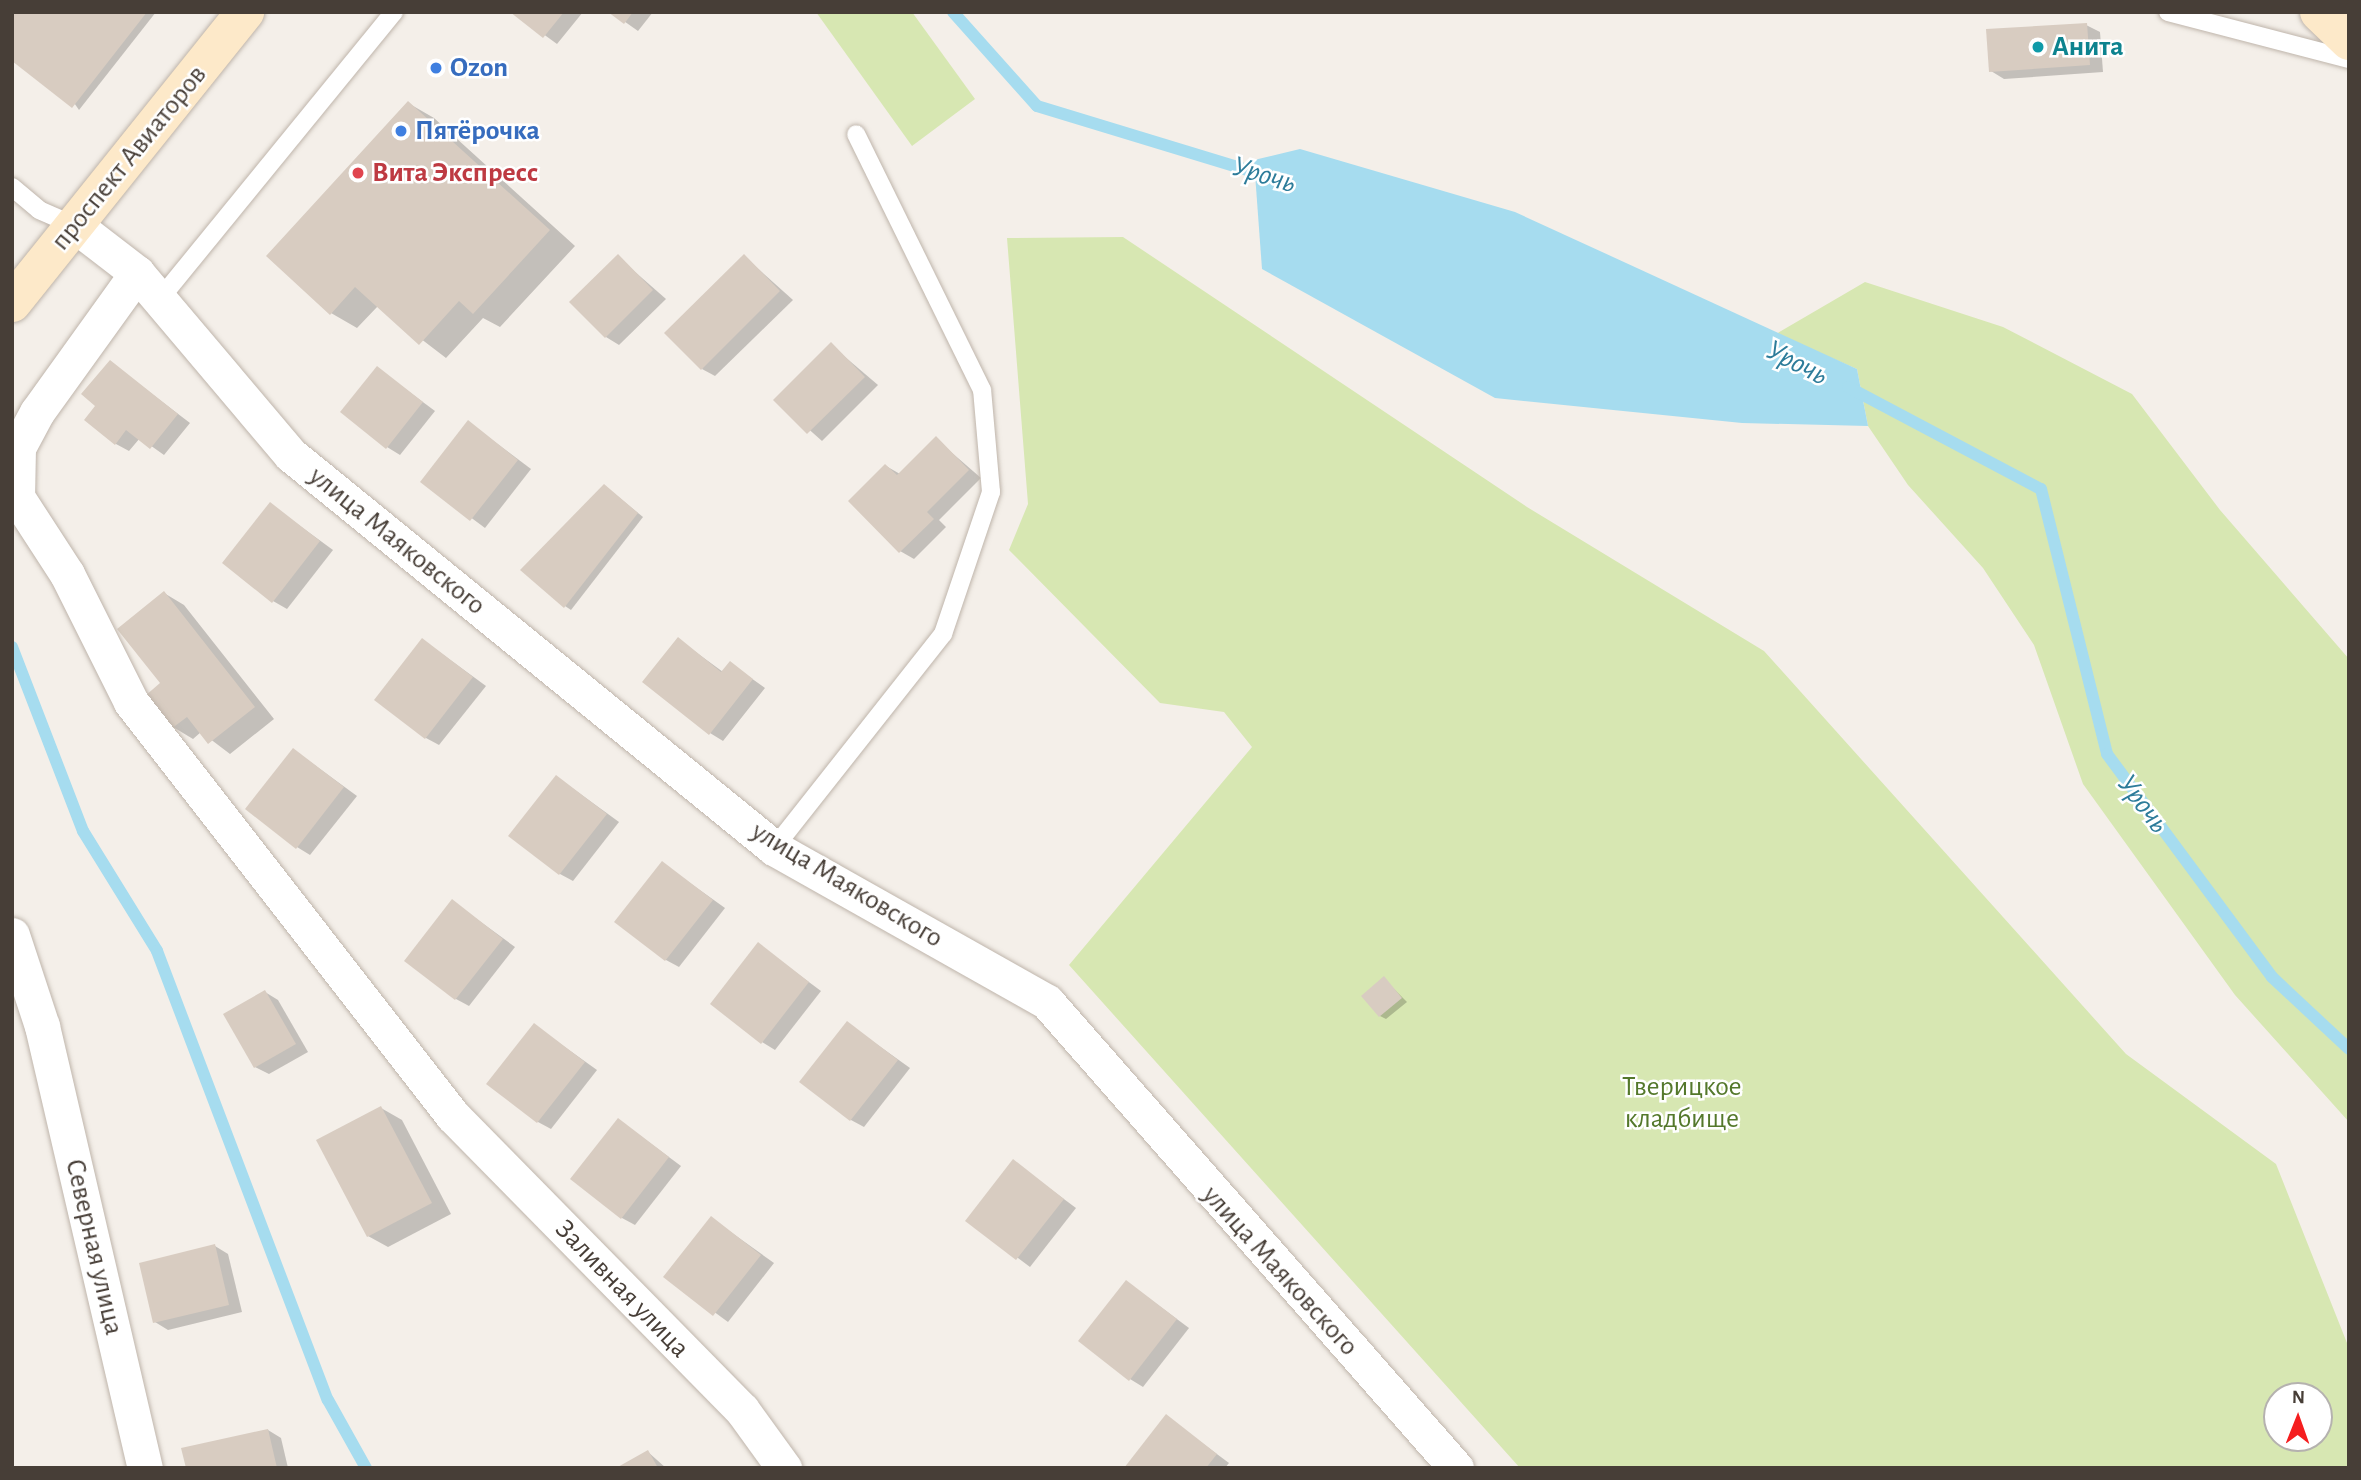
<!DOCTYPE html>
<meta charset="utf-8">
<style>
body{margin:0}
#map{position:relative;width:2361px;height:1480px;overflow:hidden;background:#f4efe9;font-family:"Alegreya Sans",sans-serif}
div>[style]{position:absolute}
.green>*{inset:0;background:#d7e7b2}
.water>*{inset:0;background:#a6dcef}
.shadow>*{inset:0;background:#0003}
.stream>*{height:12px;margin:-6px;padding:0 6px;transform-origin:6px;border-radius:6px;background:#a6dcef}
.building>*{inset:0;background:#d8ccc1}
.roads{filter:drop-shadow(0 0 2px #bfb5ab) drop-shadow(0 0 2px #bfb5ab)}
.lane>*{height:18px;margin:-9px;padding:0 9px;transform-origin:9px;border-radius:9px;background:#fff}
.street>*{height:35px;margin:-17.5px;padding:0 17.5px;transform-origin:17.5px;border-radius:17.5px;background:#fff}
.secondary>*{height:38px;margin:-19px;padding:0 19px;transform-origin:19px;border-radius:19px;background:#fde9c9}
.dots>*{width:19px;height:19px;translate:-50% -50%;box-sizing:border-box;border:4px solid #fff;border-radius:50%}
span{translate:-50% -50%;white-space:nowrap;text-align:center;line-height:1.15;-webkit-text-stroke:5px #fff;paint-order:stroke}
.culture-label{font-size:28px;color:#0d838f;font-weight:700}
.left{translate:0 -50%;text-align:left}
.shop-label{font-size:28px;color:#366cbe;font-weight:700}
.street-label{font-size:28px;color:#473e37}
.health-label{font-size:28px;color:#be3a42;font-weight:700}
.park-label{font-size:28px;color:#54782b}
.water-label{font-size:30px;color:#2d7c9a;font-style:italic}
.frame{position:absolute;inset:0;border:14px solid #473e37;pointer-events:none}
.north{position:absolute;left:2263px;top:1382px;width:70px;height:70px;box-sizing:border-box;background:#fff;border:2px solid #b5b2af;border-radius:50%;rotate:1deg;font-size:19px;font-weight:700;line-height:28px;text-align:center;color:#473e37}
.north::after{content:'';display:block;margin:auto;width:24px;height:32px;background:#f51e1f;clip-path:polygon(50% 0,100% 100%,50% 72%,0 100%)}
</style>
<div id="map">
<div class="green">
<div style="clip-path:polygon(816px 12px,912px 12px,975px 99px,912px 146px)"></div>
<div style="clip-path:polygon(evenodd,1123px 237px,1527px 507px,1764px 651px,2126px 1054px,2276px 1164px,2349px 1348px,2349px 1468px,1520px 1468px,1069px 965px,1252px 747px,1224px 712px,1160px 703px,1009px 550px,1028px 504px,1007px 238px,1123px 237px,2277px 1396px,2319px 1396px,2319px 1438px,2277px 1438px,2277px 1396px)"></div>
<div style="clip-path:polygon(1865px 282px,2003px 327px,2132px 394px,2220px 510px,2349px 659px,2349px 1122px,2235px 995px,2083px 784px,2034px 645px,1983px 568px,1908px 485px,1868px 426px,1857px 369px,1776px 334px)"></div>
</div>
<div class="water">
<div style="clip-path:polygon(1300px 149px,1515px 212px,1857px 369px,1868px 426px,1742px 423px,1495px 398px,1262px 269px,1254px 160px)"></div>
</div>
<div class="shadow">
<div style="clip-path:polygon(12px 12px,156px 12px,79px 110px)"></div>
<div style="clip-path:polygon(513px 12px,583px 12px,557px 44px)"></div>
<div style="clip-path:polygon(611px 12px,653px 12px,638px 31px)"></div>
<div style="clip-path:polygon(2086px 25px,2100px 32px,2103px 72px,2004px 79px,1991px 71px)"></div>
<div style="clip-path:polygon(408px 103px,434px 118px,575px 246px,500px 327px,483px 318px,446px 358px,378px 306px,357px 328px,331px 313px)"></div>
<div style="clip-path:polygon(744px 256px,793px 300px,715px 376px,702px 369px)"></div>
<div style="clip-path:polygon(618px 257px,666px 299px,619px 345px,606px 337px)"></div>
<div style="clip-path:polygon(831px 345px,878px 385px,822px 441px,776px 400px)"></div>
<div style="clip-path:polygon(110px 362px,190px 423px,164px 455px,140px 438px,129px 451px,116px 444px,98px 405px)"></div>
<div style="clip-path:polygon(377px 368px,435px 411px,400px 455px,387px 447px)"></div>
<div style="clip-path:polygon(468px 422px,531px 469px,485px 528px,422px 481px)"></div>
<div style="clip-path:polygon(936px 439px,981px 478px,939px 520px,946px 527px,914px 559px,900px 551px,886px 466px,900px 474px)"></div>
<div style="clip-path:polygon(605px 486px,643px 517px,571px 610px,565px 606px)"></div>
<div style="clip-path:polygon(270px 504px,333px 550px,287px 609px,273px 601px)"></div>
<div style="clip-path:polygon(164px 593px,184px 605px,274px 719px,230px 754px,201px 732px,193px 739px,173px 727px,163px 683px)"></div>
<div style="clip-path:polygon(678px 639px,723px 672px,730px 663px,765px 688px,723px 741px,710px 733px)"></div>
<div style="clip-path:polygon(423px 640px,486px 686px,439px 745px,426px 738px)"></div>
<div style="clip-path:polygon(294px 750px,357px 796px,310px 855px,297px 847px)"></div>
<div style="clip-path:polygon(557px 777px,619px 822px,573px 881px,560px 874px)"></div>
<div style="clip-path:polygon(662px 863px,725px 908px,679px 967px,666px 960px)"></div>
<div style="clip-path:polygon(452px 901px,515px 947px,469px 1006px,456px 999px)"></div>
<div style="clip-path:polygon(759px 945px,821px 991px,775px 1050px,762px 1042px)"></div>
<div style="clip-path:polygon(1384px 979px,1407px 1002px,1386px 1019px,1380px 1016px)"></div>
<div style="clip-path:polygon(265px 992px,278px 1000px,308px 1052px,269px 1074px,255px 1067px)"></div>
<div style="clip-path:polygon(847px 1023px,910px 1068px,864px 1127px,851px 1120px)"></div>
<div style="clip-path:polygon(534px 1025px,597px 1070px,551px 1129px,538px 1122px)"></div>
<div style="clip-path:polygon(381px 1108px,402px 1120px,451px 1214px,388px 1247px,368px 1236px)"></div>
<div style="clip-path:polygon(619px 1120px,681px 1166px,635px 1225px,622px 1218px)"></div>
<div style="clip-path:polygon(1014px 1162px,1076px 1208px,1030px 1267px,968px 1221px)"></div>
<div style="clip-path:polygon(711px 1218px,774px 1263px,728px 1322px,665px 1276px)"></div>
<div style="clip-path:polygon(215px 1246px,228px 1254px,242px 1312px,168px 1330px,155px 1322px)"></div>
<div style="clip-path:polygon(1127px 1282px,1189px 1328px,1143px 1387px,1130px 1379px)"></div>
<div style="clip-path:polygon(1167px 1417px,1229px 1463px,1225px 1468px,1127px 1468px)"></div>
<div style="clip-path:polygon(268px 1430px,281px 1438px,288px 1468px,188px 1468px)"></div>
<div style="clip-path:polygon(648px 1452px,666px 1468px,619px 1468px)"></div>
</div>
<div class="stream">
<div style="left:953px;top:12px;width:126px;rotate:48.2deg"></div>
<div style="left:1037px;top:106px;width:244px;rotate:16.9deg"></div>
<div style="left:1848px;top:387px;width:218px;rotate:27.9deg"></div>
<div style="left:2041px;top:489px;width:273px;rotate:76deg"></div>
<div style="left:2107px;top:754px;width:277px;rotate:53.5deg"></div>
<div style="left:2272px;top:977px;width:105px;rotate:43.1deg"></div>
<div style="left:12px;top:647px;width:197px;rotate:68.9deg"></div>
<div style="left:83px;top:831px;width:141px;rotate:58.3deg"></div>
<div style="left:157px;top:951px;width:480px;rotate:69.2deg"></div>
<div style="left:328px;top:1400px;width:78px;rotate:60.8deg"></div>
</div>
<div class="building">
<div style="clip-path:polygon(12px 12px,147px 12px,72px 108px,12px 61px)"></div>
<div style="clip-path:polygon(510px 12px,564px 12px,543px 38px)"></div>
<div style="clip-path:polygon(608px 12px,633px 12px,624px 24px)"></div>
<div style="clip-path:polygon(2087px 23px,2090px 65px,1989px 72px,1986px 29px)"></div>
<div style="clip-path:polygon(408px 101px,550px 230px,473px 314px,459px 301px,419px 345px,355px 287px,330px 315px,266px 256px)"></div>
<div style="clip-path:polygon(618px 254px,653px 290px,605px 338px,569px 302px)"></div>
<div style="clip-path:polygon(744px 254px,780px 291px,701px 370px,664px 333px)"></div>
<div style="clip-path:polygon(831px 342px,865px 377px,807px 434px,773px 400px)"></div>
<div style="clip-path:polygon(110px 360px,178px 414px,150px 449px,126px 430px,115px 445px,84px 420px,95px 406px,81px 394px)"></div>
<div style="clip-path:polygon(377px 366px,423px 402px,386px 449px,340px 412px)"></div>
<div style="clip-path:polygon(468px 420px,518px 460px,470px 521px,420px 482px)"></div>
<div style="clip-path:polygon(936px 436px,969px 470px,927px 512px,934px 519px,899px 553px,848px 501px,885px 464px,897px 475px)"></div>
<div style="clip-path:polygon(604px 484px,638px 513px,564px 608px,520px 570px)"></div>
<div style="clip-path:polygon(270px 502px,320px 541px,272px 603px,222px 563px)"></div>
<div style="clip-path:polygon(164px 591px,255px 707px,208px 744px,187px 717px,171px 729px,145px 696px,160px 683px,117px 629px)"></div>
<div style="clip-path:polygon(678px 637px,721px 672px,730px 661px,753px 679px,709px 735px,642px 682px)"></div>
<div style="clip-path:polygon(422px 638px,473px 677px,425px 739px,374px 700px)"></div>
<div style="clip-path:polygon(293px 748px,344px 787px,296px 849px,245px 809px)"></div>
<div style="clip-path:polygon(556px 775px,607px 814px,559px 875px,508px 836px)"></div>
<div style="clip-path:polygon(662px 861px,713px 900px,665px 961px,614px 922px)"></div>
<div style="clip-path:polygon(452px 899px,503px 939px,455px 1000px,404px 961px)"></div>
<div style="clip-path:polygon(758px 942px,809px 982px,761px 1044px,710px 1004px)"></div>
<div style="clip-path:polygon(1384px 976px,1402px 998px,1379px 1017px,1361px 996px)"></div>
<div style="clip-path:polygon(265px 990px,296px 1044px,254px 1068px,223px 1014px)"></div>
<div style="clip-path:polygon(847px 1021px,898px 1060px,850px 1121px,799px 1082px)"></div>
<div style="clip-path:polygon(534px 1023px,585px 1062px,537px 1123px,486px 1084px)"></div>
<div style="clip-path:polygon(381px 1106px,432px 1203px,367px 1237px,316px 1140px)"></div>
<div style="clip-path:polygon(618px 1118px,669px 1157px,621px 1219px,570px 1179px)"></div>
<div style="clip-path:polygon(1013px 1159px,1064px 1199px,1016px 1260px,965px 1221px)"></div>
<div style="clip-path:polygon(711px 1216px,761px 1255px,713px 1316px,663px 1277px)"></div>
<div style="clip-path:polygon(215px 1244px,229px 1305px,153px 1323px,139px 1263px)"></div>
<div style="clip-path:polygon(1126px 1280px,1177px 1319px,1129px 1381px,1078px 1341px)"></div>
<div style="clip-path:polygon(1166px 1414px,1217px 1454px,1206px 1468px,1124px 1468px)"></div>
<div style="clip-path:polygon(268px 1429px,277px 1468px,186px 1468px,181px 1448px)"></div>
<div style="clip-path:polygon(648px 1450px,658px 1468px,616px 1468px)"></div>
</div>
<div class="roads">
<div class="lane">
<div style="left:2168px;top:12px;width:187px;rotate:14.6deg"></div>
<div style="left:12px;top:187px;width:35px;rotate:40deg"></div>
<div style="left:39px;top:210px;width:40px;rotate:23.4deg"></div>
<div style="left:159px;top:300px;width:372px;rotate:-50.8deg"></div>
<div style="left:774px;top:848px;width:273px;rotate:-51.7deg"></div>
<div style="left:943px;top:634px;width:150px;rotate:-71.3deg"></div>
<div style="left:991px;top:492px;width:102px;rotate:-95deg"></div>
<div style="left:982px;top:390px;width:285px;rotate:-116.2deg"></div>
</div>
<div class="street">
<div style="left:76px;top:226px;width:77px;rotate:37.6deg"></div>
<div style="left:137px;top:273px;width:238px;rotate:49.8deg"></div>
<div style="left:291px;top:455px;width:623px;rotate:39.13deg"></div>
<div style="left:774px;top:848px;width:313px;rotate:29.4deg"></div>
<div style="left:1047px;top:1002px;width:620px;rotate:48.73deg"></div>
<div style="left:137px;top:273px;width:171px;rotate:125.7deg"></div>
<div style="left:37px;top:412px;width:40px;rotate:118deg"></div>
<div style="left:18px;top:447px;width:50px;rotate:91.1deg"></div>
<div style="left:17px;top:497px;width:92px;rotate:57deg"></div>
<div style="left:67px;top:574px;width:143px;rotate:63.4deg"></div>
<div style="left:131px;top:702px;width:524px;rotate:52.13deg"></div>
<div style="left:453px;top:1116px;width:412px;rotate:45.5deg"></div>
<div style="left:742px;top:1410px;width:72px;rotate:54.1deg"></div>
<div style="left:12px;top:935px;width:96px;rotate:71.8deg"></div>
<div style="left:42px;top:1026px;width:454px;rotate:76.9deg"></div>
</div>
<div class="secondary">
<div style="left:2319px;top:12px;width:42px;rotate:44deg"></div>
<div style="left:12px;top:303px;width:373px;rotate:-51.3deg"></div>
</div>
</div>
<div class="dots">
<div style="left:2038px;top:47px;background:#0f9aa8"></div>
<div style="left:436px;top:68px;background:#3f7fe0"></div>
<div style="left:401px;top:131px;background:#3f7fe0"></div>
<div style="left:358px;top:173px;background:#e0444e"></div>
</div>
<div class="culture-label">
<span class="left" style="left:2052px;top:47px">Анита</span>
</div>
<div class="shop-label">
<span class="left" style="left:450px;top:68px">Ozon</span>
<span class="left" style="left:415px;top:131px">Пятёрочка</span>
</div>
<div class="street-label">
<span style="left:129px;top:158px;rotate:-51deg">проспект Авиаторов</span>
<span style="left:397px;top:541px;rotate:39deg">улица Маяковского</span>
<span style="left:847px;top:885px;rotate:31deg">улица Маяковского</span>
<span style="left:94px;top:1247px;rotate:77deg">Северная улица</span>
<span style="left:1280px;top:1271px;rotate:48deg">улица Маяковского</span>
<span style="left:622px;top:1289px;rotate:46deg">Заливная улица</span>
</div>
<div class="health-label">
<span class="left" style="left:372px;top:173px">Вита Экспресс</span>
</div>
<div class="park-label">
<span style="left:1682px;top:1103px">Тверицкое<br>кладбище</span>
</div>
<div class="water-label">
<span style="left:1264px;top:175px;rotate:17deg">Урочь</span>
<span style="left:1797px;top:363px;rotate:27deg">Урочь</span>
<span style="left:2143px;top:804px;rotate:53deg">Урочь</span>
</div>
<div class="frame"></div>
<div class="north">N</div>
</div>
